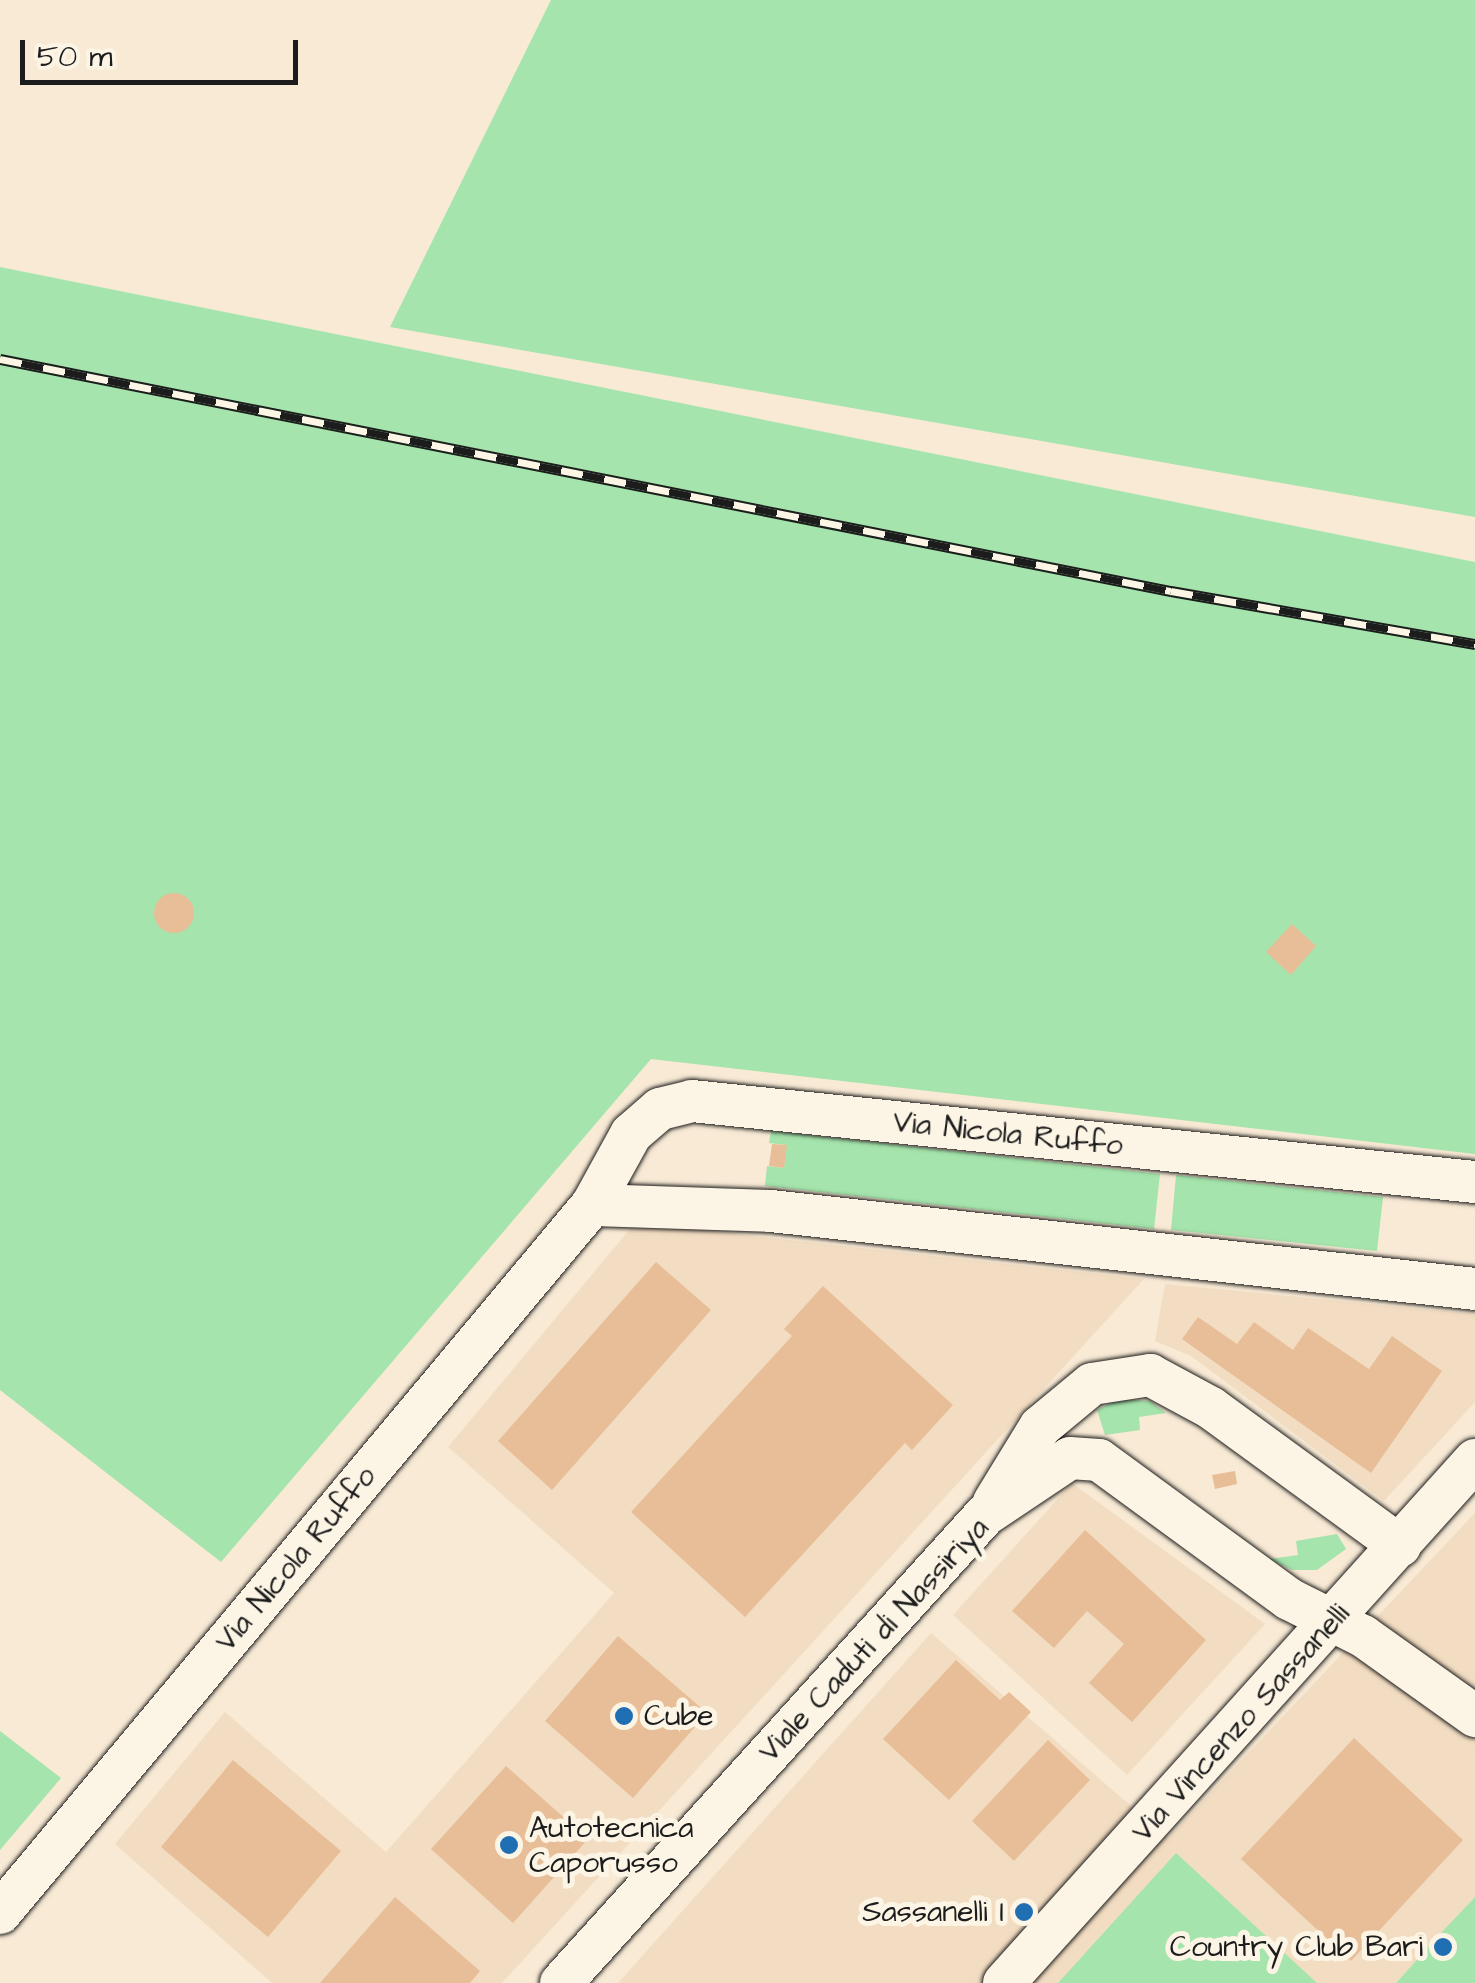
<!DOCTYPE html>
<style>
body{margin:0}
#map{position:relative;width:1475px;height:1983px;overflow:hidden;background:#f8ead5;font-family:"Architects Daughter",sans-serif}
div>[style]{position:absolute}
.built>*{inset:0;background:#f3ddc2}
.green>*{inset:0;background:#a5e4ac}
.building>*{inset:0;background:#e7be97}
.round{border-radius:50%}
.roads{filter:drop-shadow(0 0 2px #1c1c1c) drop-shadow(0 0 2px #1c1c1c)}
.street>*{height:42px;margin:-21px;padding:0 21px;transform-origin:21px;border-radius:21px;background:#fcf5e5}
.rail>*{height:11px;margin-top:-5.5px;transform-origin:0;background:repeating-linear-gradient(90deg,#fcf5e5 0 22px,#1c1c1c 0 44px);box-sizing:border-box;border-block:2px solid #1c1c1c}
.dots>*{width:28px;height:28px;translate:-50% -50%;box-sizing:border-box;border:5px solid #fcf5e5;border-radius:50%}
span{translate:-50% -50%;white-space:nowrap;text-align:center;line-height:1.15;-webkit-text-stroke:10px #fcf5e5;paint-order:stroke}
.street-label{font-size:30px;color:#1c1c1c}
.poi-label{font-size:30px;color:#1c1c1c}
.left{translate:0 -50%;text-align:left}
.right{translate:-100% -50%;text-align:right}
.scale{position:absolute;left:20px;top:40px;width:278px;height:45px;box-sizing:border-box;border:5px solid #1c1c1c;border-top:0;padding-left:12px;font-size:30px;line-height:35px;white-space:nowrap;color:#1c1c1c;-webkit-text-stroke:8px #fcf5e5;paint-order:stroke}
</style>
<div id="map">
<div class="built">
<div style="clip-path:polygon(635px 1223px,1144px 1279px,502px 1983px,272px 1983px,115px 1844px,225px 1712px,386px 1852px,614px 1593px,448px 1447px)"></div>
<div style="clip-path:polygon(1165px 1284px,1475px 1314px,1475px 1402px,1384px 1501px,1191px 1356px,1155px 1341px)"></div>
<div style="clip-path:polygon(1072px 1483px,1265px 1624px,1127px 1775px,953px 1615px)"></div>
<div style="clip-path:polygon(1475px 1513px,1475px 1897px,1396px 1983px,618px 1983px,931px 1633px,1168px 1838px)"></div>
</div>
<div class="green">
<div style="clip-path:polygon(551px 0,1475px 0,1475px 517px,390px 327px)"></div>
<div style="clip-path:polygon(0 267px,1475px 562px,1475px 1154px,651px 1059px,221px 1562px,0 1390px)"></div>
<div style="clip-path:polygon(771px 1131px,1160px 1174px,1154px 1229px,765px 1186px,767px 1166px,784px 1168px,786px 1145px,769px 1143px)"></div>
<div style="clip-path:polygon(1176px 1175px,1383px 1197px,1377px 1251px,1171px 1230px)"></div>
<div style="clip-path:polygon(1119px 1399px,1150px 1401px,1166px 1413px,1139px 1417px,1140px 1430px,1105px 1435px,1097px 1410px)"></div>
<div style="clip-path:polygon(1337px 1534px,1346px 1549px,1317px 1570px,1292px 1570px,1270px 1559px,1298px 1555px,1296px 1541px)"></div>
<div style="clip-path:polygon(0 1731px,61px 1778px,0 1850px)"></div>
<div style="clip-path:polygon(1176px 1853px,1317px 1983px,1058px 1983px)"></div>
<div style="clip-path:polygon(1475px 1897px,1475px 1983px,1396px 1983px,1442px 1932px)"></div>
</div>
<div class="building">
<div class="round" style="left:154px;top:893px;width:40px;height:40px"></div>
<div style="clip-path:polygon(1292px 924px,1316px 946px,1291px 975px,1266px 952px)"></div>
<div style="clip-path:polygon(772px 1144px,787px 1145px,784px 1168px,769px 1166px)"></div>
<div style="clip-path:polygon(656px 1262px,711px 1310px,552px 1490px,498px 1441px)"></div>
<div style="clip-path:polygon(823px 1286px,953px 1405px,912px 1450px,905px 1443px,745px 1617px,631px 1512px,792px 1336px,784px 1329px)"></div>
<div style="clip-path:polygon(1198px 1317px,1237px 1344px,1254px 1322px,1293px 1350px,1308px 1328px,1369px 1369px,1392px 1336px,1442px 1371px,1371px 1473px,1182px 1339px)"></div>
<div style="clip-path:polygon(1235px 1471px,1237px 1484px,1215px 1489px,1212px 1475px)"></div>
<div style="clip-path:polygon(1085px 1530px,1206px 1640px,1132px 1722px,1089px 1683px,1124px 1644px,1087px 1611px,1054px 1648px,1012px 1611px)"></div>
<div style="clip-path:polygon(618px 1636px,707px 1713px,633px 1798px,545px 1721px)"></div>
<div style="clip-path:polygon(956px 1660px,1000px 1700px,1009px 1692px,1031px 1712px,949px 1800px,883px 1739px)"></div>
<div style="clip-path:polygon(1354px 1738px,1463px 1840px,1351px 1961px,1241px 1859px)"></div>
<div style="clip-path:polygon(1048px 1740px,1090px 1780px,1014px 1861px,972px 1821px)"></div>
<div style="clip-path:polygon(233px 1760px,341px 1851px,268px 1937px,161px 1847px)"></div>
<div style="clip-path:polygon(506px 1766px,588px 1839px,513px 1923px,431px 1849px)"></div>
<div style="clip-path:polygon(395px 1897px,480px 1971px,470px 1983px,320px 1983px)"></div>
</div>
<div class="roads">
<div class="street">
<div style="left:592px;top:1205px;width:179px;rotate:1.9deg"></div>
<div style="left:771px;top:1211px;width:708px;rotate:6.32deg"></div>
<div style="left:994px;top:1502px;width:88px;rotate:-58.5deg"></div>
<div style="left:1040px;top:1427px;width:67px;rotate:-39.6deg"></div>
<div style="left:1092px;top:1384px;width:59px;rotate:-8.8deg"></div>
<div style="left:1150px;top:1375px;width:69px;rotate:28.4deg"></div>
<div style="left:1211px;top:1408px;width:234px;rotate:36.1deg"></div>
<div style="left:0;top:1913px;width:923px;rotate:-50.1deg"></div>
<div style="left:592px;top:1205px;width:81px;rotate:-61.2deg"></div>
<div style="left:631px;top:1134px;width:38px;rotate:-41deg"></div>
<div style="left:660px;top:1109px;width:33px;rotate:-14deg"></div>
<div style="left:692px;top:1101px;width:787px;rotate:5.91deg"></div>
<div style="left:561px;top:1983px;width:632px;rotate:-47.82deg"></div>
<div style="left:985px;top:1515px;width:102px;rotate:-33.8deg"></div>
<div style="left:1070px;top:1458px;width:29px;rotate:4deg"></div>
<div style="left:1099px;top:1460px;width:235px;rotate:36.2deg"></div>
<div style="left:1289px;top:1599px;width:83px;rotate:26.6deg"></div>
<div style="left:1363px;top:1636px;width:138px;rotate:35.5deg"></div>
<div style="left:1004px;top:1983px;width:704px;rotate:-47.99deg"></div>
</div>
</div>
<div class="rail">
<div style="left:0;top:359px;width:1194px;rotate:11.21deg"></div>
<div style="left:1171px;top:591px;width:309px;rotate:9.9deg"></div>
</div>
<div class="dots">
<div style="left:624px;top:1716px;background:#1f6fb2"></div>
<div style="left:509px;top:1845px;background:#1f6fb2"></div>
<div style="left:1024px;top:1912px;background:#1f6fb2"></div>
<div style="left:1443px;top:1947px;background:#1f6fb2"></div>
</div>
<div class="street-label">
<span style="left:1008px;top:1134px;rotate:6deg">Via Nicola Ruffo</span>
<span style="left:296px;top:1559px;rotate:-50deg">Via Nicola Ruffo</span>
<span style="left:874px;top:1640px;rotate:-47deg">Viale Caduti di Nassiriya</span>
<span style="left:1241px;top:1723px;rotate:-48deg">Via Vincenzo Sassanelli</span>
</div>
<div class="poi-label">
<span class="left" style="left:644px;top:1716px">Cube</span>
<span class="left" style="left:529px;top:1845px">Autotecnica<br>Caporusso</span>
<span class="right" style="left:1004px;top:1912px">Sassanelli I</span>
<span class="right" style="left:1423px;top:1947px">Country Club Bari</span>
</div>
<div class="scale">50 m</div>
</div>
